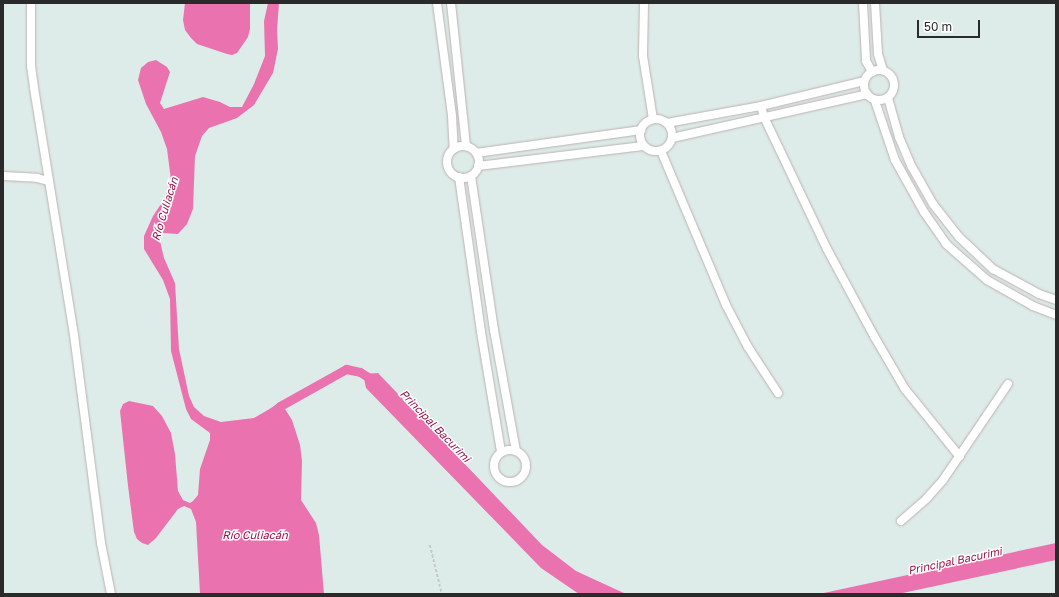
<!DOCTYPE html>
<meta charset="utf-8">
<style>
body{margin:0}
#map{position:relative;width:1059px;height:597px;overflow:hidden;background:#ddece9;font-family:"Golos Text",sans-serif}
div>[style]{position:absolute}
.water>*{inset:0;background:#ea73af}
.canal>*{height:9px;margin:-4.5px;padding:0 4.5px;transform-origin:4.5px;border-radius:4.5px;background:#ea73af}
.path>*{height:1.5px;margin-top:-0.75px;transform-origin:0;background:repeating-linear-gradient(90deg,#c8c8c8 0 3px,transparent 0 5px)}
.roads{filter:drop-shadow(0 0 1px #bdb1b0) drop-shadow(0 0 1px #bdb1b0)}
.minor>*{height:8px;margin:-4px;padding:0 4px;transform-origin:4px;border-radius:4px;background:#fff}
.minor>.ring{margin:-4px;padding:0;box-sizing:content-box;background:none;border:8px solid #fff;border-radius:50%}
span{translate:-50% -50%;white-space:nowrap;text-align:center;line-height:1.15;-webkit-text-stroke:3px #fff;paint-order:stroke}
.water-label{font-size:11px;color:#96124a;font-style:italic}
.frame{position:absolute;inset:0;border:4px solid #2a2a2a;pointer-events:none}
.scale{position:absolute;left:917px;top:20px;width:63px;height:18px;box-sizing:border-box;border:2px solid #2a2a2a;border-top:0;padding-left:5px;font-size:12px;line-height:14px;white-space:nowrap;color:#2a2a2a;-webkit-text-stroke:3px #fff;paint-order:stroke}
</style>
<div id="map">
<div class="water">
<div style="clip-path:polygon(185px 3px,250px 3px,250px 29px,248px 37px,237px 53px,232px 55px,227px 54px,197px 44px,191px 38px,185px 30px,183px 20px)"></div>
<div style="clip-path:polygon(268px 3px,279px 3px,277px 30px,278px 49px,273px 73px,254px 105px,237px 118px,209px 128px,202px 136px,195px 156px,193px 209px,187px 224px,178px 234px,163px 233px,160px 241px,164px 258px,175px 283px,179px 349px,189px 396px,194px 407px,204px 416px,221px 422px,254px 418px,273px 407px,280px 406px,285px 409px,292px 420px,300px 445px,302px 461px,301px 500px,316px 523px,319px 535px,324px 594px,200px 594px,196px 522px,191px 509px,184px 506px,178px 509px,156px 538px,148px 545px,142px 543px,137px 539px,134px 532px,128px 486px,120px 411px,123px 404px,129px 401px,153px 406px,162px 416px,171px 433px,175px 454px,178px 491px,183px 500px,190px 503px,193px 501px,198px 495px,200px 469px,210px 440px,210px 433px,191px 419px,186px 409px,171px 351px,170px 299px,163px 280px,144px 249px,144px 236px,153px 216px,165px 198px,171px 180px,167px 149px,161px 132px,146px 104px,138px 80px,141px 68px,148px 62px,156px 60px,167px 67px,170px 72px,160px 103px,164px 109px,203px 97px,220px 102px,230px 107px,242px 107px,254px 84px,265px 56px,264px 21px)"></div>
<div style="clip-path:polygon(378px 373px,542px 545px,576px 571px,626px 594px,579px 594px,541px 568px,366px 388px,363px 374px)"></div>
<div style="clip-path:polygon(1056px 543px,1056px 560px,898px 594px,819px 594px)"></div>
</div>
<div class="canal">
<div style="left:271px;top:413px;width:11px;rotate:-38deg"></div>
<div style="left:280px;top:406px;width:76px;rotate:-29.3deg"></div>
<div style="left:346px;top:369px;width:14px;rotate:12deg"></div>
<div style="left:360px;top:372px;width:15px;rotate:32deg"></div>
</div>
<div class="path">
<div style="left:430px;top:545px;width:50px;rotate:76.2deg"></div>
</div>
<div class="roads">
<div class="minor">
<div style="left:31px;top:3px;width:63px;rotate:90deg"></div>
<div style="left:31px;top:66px;width:22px;rotate:82deg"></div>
<div style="left:34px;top:88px;width:250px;rotate:80.8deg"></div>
<div style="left:74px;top:335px;width:210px;rotate:82.6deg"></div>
<div style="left:101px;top:543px;width:52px;rotate:78.9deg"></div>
<div style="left:437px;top:3px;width:114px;rotate:82.4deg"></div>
<div style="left:452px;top:116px;width:33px;rotate:87deg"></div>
<div style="left:451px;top:3px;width:144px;rotate:84deg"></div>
<div style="left:644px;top:3px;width:53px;rotate:91.1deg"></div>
<div style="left:643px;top:56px;width:64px;rotate:81deg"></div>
<div style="left:863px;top:3px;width:58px;rotate:87deg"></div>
<div style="left:866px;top:61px;width:13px;rotate:61deg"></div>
<div style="left:875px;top:3px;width:51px;rotate:86.6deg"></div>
<div style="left:878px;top:54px;width:17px;rotate:73deg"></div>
<div class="ring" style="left:864px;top:70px;width:22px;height:22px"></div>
<div style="left:888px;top:98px;width:41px;rotate:74.2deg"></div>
<div style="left:899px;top:137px;width:33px;rotate:67deg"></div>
<div style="left:912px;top:167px;width:43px;rotate:60.4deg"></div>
<div style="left:933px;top:204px;width:42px;rotate:51.8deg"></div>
<div style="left:959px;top:237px;width:47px;rotate:43.3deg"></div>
<div style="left:993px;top:269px;width:52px;rotate:28.5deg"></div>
<div style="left:1039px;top:294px;width:18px;rotate:19deg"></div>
<div style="left:875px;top:101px;width:62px;rotate:71.3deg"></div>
<div style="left:895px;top:160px;width:60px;rotate:60.9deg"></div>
<div style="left:924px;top:212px;width:39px;rotate:55deg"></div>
<div style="left:946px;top:244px;width:55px;rotate:41.3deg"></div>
<div style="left:987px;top:280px;width:53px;rotate:29.5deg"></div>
<div style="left:1033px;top:306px;width:25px;rotate:21deg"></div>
<div style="left:761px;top:106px;width:11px;rotate:75deg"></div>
<div style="left:764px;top:117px;width:146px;rotate:64.5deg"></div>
<div style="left:827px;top:249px;width:99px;rotate:61.6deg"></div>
<div style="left:874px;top:336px;width:61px;rotate:59.7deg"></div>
<div style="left:905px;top:389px;width:87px;rotate:51deg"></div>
<div class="ring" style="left:640px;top:119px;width:24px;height:24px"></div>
<div style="left:667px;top:123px;width:96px;rotate:-10.3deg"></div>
<div style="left:761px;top:106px;width:106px;rotate:-13.6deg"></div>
<div style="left:672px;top:138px;width:200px;rotate:-12.7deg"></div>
<div class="ring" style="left:447px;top:146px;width:24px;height:24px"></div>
<div style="left:661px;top:151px;width:167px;rotate:67.1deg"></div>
<div style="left:726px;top:305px;width:47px;rotate:62.4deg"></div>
<div style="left:748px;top:347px;width:55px;rotate:56.9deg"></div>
<div style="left:476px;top:153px;width:167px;rotate:-7.9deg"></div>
<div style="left:478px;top:166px;width:166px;rotate:-6.9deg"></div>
<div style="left:3px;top:176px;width:34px;rotate:3deg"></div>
<div style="left:37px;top:178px;width:11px;rotate:15deg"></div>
<div style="left:471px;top:176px;width:156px;rotate:81.5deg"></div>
<div style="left:494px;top:330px;width:123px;rotate:79.7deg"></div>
<div style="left:459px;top:177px;width:157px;rotate:81.9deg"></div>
<div style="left:481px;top:332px;width:122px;rotate:80.5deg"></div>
<div class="ring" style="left:494px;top:450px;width:24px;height:24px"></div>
<div style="left:901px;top:521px;width:35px;rotate:-41deg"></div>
<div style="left:927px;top:498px;width:24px;rotate:-48deg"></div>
<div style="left:943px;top:480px;width:116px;rotate:-55.9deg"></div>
</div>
</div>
<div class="water-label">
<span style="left:165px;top:209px;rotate:-73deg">Río Culiacán</span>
<span style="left:435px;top:426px;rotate:46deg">Principal Bacurimi</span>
<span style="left:255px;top:535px">Río Culiacán</span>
<span style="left:955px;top:561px;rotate:-12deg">Principal Bacurimi</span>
</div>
<div class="frame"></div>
<div class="scale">50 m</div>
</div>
